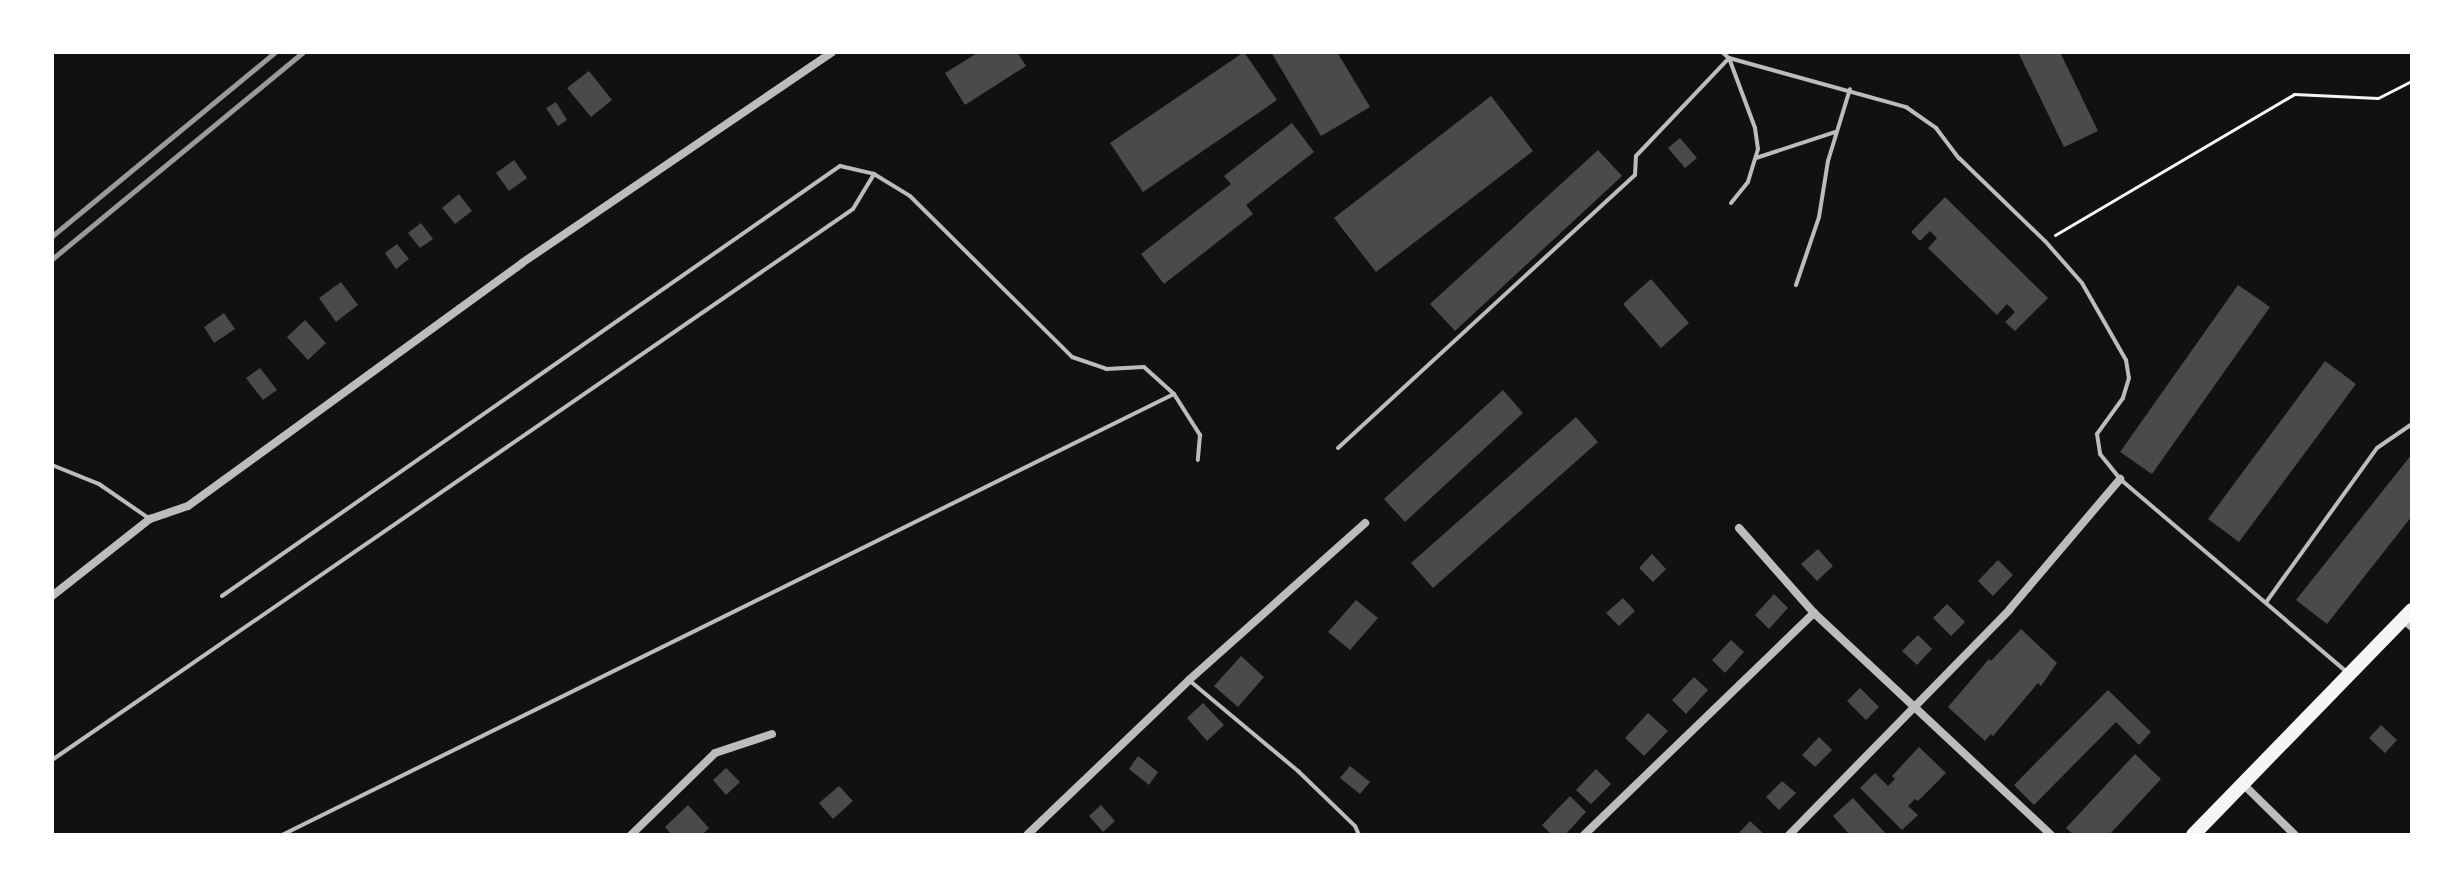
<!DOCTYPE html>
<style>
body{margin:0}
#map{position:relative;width:2464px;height:887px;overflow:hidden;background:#111;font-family:Bitter,serif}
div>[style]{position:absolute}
.building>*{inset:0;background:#4a4a4a}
.path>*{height:3px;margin:-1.5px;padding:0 1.5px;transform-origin:1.5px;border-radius:1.5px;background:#f5f5f5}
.service>*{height:4px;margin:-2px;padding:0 2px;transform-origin:2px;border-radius:2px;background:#bcbcbc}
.minor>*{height:8px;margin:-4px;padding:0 4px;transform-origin:4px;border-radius:4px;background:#bcbcbc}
.primary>*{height:14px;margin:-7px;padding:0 7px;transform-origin:7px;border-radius:7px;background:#f5f5f5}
.rail>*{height:5px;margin:-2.5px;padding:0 2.5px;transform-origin:2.5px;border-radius:2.5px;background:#9a9a9a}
span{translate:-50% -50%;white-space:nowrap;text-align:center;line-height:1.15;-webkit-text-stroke:8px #fff;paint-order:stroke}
.frame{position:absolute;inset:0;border:54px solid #fff;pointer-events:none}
</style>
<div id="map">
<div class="building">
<div style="clip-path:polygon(979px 52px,1017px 52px,1026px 66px,965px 105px,945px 73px)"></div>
<div style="clip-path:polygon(1244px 52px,1277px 100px,1143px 192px,1110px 143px)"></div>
<div style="clip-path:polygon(1271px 52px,1337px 52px,1370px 107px,1321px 136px)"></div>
<div style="clip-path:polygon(2018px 52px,2060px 52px,2098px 131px,2064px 147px)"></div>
<div style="clip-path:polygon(589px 71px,612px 100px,591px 117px,567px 88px)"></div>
<div style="clip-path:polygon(1491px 96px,1533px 151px,1376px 272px,1334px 218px)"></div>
<div style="clip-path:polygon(556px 102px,567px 120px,558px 126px,546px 108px)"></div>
<div style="clip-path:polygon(1292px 123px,1314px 152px,1246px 205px,1253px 214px,1164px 284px,1141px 254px,1231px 184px,1224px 176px)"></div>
<div style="clip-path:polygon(1680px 138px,1697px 158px,1685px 168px,1668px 148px)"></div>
<div style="clip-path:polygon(1598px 150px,1622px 176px,1455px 331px,1430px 304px)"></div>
<div style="clip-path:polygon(514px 160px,527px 178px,509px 191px,496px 173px)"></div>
<div style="clip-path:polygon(459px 194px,472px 211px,455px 224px,442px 208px)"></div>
<div style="clip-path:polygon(1945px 197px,2048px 298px,2015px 331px,2005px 322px,2015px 312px,2007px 304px,1997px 315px,1928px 248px,1937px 238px,1930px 231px,1920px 241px,1911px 232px)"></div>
<div style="clip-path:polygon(421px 223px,433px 239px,420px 248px,408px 233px)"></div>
<div style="clip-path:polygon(397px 244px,409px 259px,396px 269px,385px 253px)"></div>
<div style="clip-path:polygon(1651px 279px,1689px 323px,1661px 348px,1623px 304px)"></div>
<div style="clip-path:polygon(341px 282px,358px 305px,336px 322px,319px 298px)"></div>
<div style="clip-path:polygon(2238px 285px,2270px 307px,2152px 474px,2120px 452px)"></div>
<div style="clip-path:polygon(224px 313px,235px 329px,214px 343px,204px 327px)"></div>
<div style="clip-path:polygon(305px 320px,326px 343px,308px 360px,287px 337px)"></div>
<div style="clip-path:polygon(2325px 361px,2356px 384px,2239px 542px,2208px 519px)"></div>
<div style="clip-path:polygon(260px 368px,277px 390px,263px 400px,246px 378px)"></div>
<div style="clip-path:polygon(1503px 390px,1523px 413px,1405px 522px,1384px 499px)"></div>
<div style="clip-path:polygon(1576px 417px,1598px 442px,1433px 588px,1411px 563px)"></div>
<div style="clip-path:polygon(2412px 454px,2412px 516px,2327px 624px,2296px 600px)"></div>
<div style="clip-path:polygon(1818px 549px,1833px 566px,1817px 581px,1801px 564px)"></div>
<div style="clip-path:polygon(1652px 554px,1666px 569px,1653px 582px,1639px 568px)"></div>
<div style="clip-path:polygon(1998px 560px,2013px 575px,1993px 596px,1978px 581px)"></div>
<div style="clip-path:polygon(1774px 594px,1788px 608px,1769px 629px,1755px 615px)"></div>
<div style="clip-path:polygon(1623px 598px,1635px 611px,1619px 626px,1606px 613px)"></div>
<div style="clip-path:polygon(1356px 600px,1378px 618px,1350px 650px,1328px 632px)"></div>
<div style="clip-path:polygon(1947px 604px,1965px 622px,1951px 636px,1933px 618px)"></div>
<div style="clip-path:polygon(2021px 629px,2057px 663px,2041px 686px,2038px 683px,1993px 736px,1991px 734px,1985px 741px,1948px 707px,1989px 659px,1991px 661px)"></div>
<div style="clip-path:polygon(1918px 635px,1932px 649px,1917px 665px,1902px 651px)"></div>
<div style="clip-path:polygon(1731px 640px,1744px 652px,1725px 673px,1712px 660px)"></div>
<div style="clip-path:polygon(1241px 656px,1264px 677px,1238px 707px,1214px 686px)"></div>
<div style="clip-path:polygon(1694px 677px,1708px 690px,1686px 714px,1672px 700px)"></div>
<div style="clip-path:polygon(1860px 688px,1879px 707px,1866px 720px,1847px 701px)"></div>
<div style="clip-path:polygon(2108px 690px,2151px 732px,2139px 745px,2116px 722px,2034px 805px,2014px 785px)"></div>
<div style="clip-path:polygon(1203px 703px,1224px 725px,1207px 741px,1187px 718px)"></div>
<div style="clip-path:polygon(1648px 713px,1668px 731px,1644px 756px,1625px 738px)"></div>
<div style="clip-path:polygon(2381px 725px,2397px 740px,2385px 753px,2369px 738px)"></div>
<div style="clip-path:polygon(1819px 737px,1832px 750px,1815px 767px,1802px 755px)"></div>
<div style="clip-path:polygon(1919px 747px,1946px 773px,1918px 801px,1915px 799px,1908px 806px,1918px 815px,1902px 830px,1860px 788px,1875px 773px,1888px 786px,1895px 779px,1892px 776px)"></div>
<div style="clip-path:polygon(2135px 754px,2161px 779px,2109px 835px,2074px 835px,2066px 828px)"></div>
<div style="clip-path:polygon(1138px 756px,1158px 772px,1149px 785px,1129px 769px)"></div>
<div style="clip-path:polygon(1350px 766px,1370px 782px,1360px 794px,1340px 778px)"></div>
<div style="clip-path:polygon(726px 768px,740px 782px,726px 795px,713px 780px)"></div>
<div style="clip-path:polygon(1596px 769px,1611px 784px,1591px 804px,1576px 790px)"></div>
<div style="clip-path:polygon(1782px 781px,1796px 793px,1779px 810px,1766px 797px)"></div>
<div style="clip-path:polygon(839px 786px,853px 801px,833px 819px,819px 803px)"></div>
<div style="clip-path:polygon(1570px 796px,1586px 812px,1565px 835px,1552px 835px,1542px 825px)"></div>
<div style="clip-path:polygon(1853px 798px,1887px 835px,1850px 835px,1833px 816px)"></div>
<div style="clip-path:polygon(688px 805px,709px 828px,702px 835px,672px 835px,665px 827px)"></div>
<div style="clip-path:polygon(1101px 805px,1115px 821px,1103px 832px,1089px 816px)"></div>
<div style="clip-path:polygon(1750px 821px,1765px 835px,1737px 835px)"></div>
</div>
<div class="path">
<div style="left:2055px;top:235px;width:277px;rotate:-30.5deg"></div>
<div style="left:2294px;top:94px;width:84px;rotate:2.7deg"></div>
<div style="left:2378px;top:98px;width:38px;rotate:-27deg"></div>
</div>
<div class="service">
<div style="left:1722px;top:52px;width:9px;rotate:41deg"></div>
<div style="left:1729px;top:58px;width:184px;rotate:15.5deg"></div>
<div style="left:1906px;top:107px;width:37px;rotate:35deg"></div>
<div style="left:1936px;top:128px;width:38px;rotate:53deg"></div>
<div style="left:1959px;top:158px;width:120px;rotate:44deg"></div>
<div style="left:2045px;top:241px;width:56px;rotate:48.6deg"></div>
<div style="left:2082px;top:283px;width:89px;rotate:60.3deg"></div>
<div style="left:2126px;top:360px;width:18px;rotate:81deg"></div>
<div style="left:2129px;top:378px;width:21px;rotate:107deg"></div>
<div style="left:2123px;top:398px;width:44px;rotate:125.8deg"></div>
<div style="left:2097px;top:434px;width:20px;rotate:81deg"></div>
<div style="left:2100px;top:454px;width:32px;rotate:51deg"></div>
<div style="left:2120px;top:479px;width:298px;rotate:40.4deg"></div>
<div style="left:1756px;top:158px;width:83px;rotate:-18.2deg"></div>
<div style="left:1796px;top:285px;width:72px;rotate:-71.3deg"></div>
<div style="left:1819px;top:217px;width:57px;rotate:-80.9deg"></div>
<div style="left:1828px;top:161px;width:75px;rotate:-73deg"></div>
<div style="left:1338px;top:448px;width:403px;rotate:-42.6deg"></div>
<div style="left:1635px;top:175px;width:19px;rotate:-87deg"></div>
<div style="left:1636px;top:156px;width:135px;rotate:-46.5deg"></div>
<div style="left:1729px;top:58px;width:75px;rotate:69.6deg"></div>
<div style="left:1755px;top:128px;width:21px;rotate:82deg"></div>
<div style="left:1758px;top:149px;width:34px;rotate:107deg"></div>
<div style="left:1748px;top:182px;width:27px;rotate:129deg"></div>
<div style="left:52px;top:465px;width:51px;rotate:22deg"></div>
<div style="left:99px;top:484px;width:62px;rotate:34.5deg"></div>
<div style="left:222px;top:596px;width:753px;rotate:-34.83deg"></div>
<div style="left:840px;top:166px;width:35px;rotate:13deg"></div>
<div style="left:874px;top:174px;width:42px;rotate:31.4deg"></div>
<div style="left:910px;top:196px;width:228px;rotate:44.8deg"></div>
<div style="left:1072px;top:357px;width:36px;rotate:19deg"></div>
<div style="left:1106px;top:369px;width:38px;rotate:-3deg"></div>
<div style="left:1144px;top:367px;width:40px;rotate:42deg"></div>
<div style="left:1174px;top:394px;width:49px;rotate:57.6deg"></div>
<div style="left:1200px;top:435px;width:25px;rotate:95deg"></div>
<div style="left:2267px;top:601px;width:188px;rotate:-54.3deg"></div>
<div style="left:2377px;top:448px;width:42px;rotate:-34.4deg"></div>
<div style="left:1190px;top:681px;width:141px;rotate:39.8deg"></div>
<div style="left:1298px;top:771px;width:79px;rotate:44deg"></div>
<div style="left:1355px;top:826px;width:10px;rotate:66deg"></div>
<div style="left:52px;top:760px;width:972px;rotate:-34.52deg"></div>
<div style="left:853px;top:209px;width:41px;rotate:-59deg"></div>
<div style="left:282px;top:835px;width:995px;rotate:-26.31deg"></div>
</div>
<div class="minor">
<div style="left:1739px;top:528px;width:113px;rotate:48.6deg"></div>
<div style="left:1814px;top:613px;width:325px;rotate:43.1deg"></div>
<div style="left:52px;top:596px;width:125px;rotate:-38.2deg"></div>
<div style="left:150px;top:519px;width:40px;rotate:-18.9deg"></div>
<div style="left:188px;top:506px;width:413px;rotate:-36deg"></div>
<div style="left:522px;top:263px;width:375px;rotate:-34.2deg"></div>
<div style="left:2403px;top:619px;width:12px;rotate:42deg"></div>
<div style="left:2243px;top:784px;width:73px;rotate:44.4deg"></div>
<div style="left:631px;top:835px;width:117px;rotate:-44.3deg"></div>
<div style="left:715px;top:753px;width:60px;rotate:-18.4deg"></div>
<div style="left:1027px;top:835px;width:224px;rotate:-43.7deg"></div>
<div style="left:1189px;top:680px;width:236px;rotate:-41.7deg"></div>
<div style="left:1584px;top:835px;width:320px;rotate:-44deg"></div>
<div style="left:1789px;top:835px;width:315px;rotate:-45.6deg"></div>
<div style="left:2009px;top:610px;width:172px;rotate:-49.7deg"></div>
</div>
<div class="primary">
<div style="left:2193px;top:835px;width:314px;rotate:-45.8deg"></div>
</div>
<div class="rail">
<div style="left:52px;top:236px;width:289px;rotate:-39.5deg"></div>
<div style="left:52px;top:259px;width:325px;rotate:-39.5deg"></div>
</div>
<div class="frame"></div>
</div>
